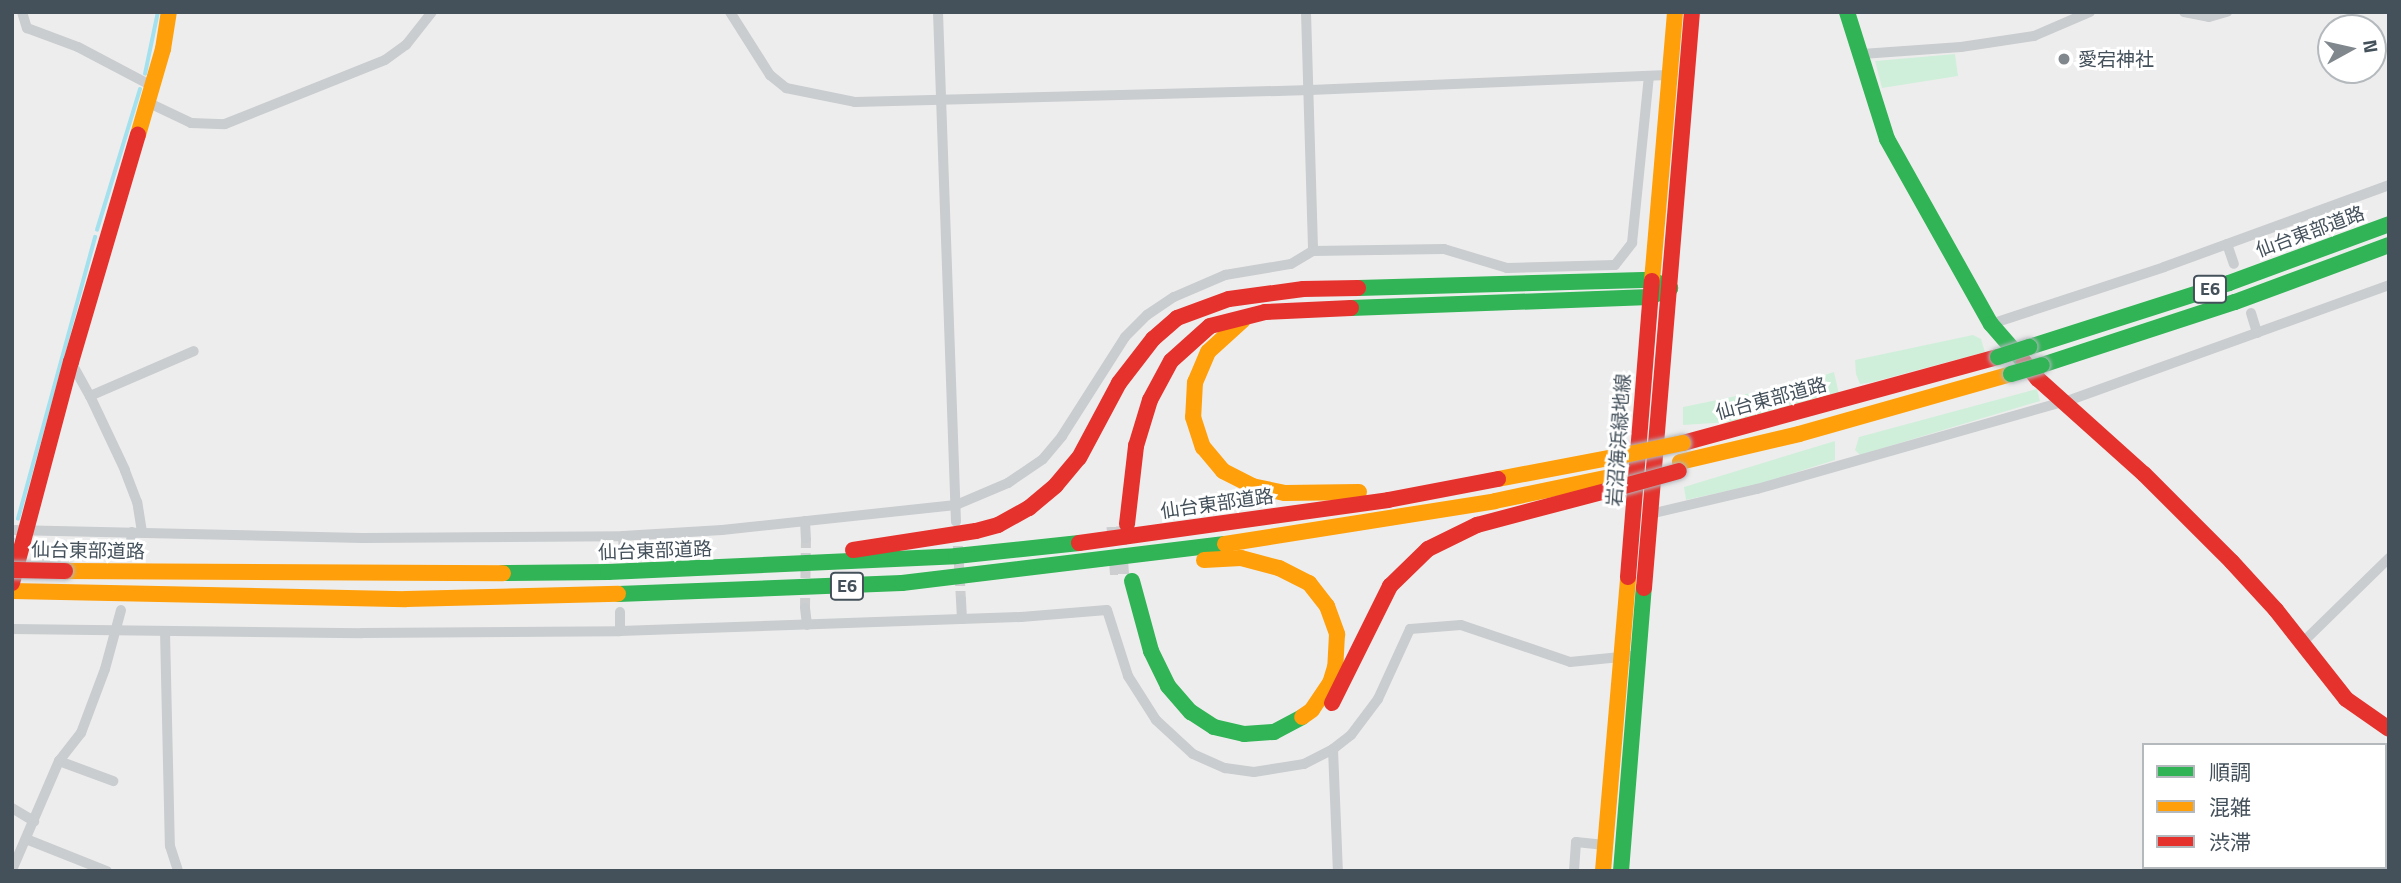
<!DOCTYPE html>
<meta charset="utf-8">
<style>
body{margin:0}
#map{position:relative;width:2401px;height:883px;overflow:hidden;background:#eeeded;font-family:"Titillium Web","Noto Sans JP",sans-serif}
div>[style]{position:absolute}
.green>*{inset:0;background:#d0efdb}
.stream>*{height:3.5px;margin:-1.75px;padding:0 1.75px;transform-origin:1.75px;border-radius:1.75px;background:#a3e1ee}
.street-tunnel>*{height:10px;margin-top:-5px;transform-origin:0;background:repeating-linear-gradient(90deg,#ccced0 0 10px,transparent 0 15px)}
.highway-tunnel>*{height:19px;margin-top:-9.5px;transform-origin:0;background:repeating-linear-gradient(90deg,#ccced0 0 19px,transparent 0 29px)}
.street>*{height:10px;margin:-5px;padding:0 5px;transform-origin:5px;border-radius:5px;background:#c9cdcf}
.fast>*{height:16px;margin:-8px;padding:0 8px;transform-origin:8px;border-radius:8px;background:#30b455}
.slow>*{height:16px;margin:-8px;padding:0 8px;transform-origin:8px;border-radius:8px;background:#ff9f0a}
.jam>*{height:16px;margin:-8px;padding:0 8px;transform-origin:8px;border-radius:8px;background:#e5322d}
.bridges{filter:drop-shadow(0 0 2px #b2b8bd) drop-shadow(0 0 2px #b2b8bd)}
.fast-bridge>*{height:16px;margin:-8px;padding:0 8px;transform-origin:8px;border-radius:8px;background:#30b455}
.slow-bridge>*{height:16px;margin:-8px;padding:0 8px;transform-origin:8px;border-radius:8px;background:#ff9f0a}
.jam-bridge>*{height:16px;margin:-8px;padding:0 8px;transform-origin:8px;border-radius:8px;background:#e5322d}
.dots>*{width:19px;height:19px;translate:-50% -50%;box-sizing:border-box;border:4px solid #fff;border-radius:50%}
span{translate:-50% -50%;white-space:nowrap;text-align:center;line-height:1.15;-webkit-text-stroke:6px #fff;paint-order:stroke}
.shield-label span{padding:2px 5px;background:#fff;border:2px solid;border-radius:5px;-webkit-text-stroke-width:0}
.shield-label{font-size:18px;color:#44515b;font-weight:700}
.poi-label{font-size:19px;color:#44515b}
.left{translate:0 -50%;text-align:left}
.street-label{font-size:19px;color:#44515b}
.frame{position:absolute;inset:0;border:14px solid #44515b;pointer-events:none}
.legend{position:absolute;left:2142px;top:743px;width:245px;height:126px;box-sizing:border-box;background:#fff;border:2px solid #b4b9bd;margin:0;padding:9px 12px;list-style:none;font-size:21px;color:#44515b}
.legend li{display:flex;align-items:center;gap:14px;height:35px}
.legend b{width:35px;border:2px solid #b4b9bd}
.north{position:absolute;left:2317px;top:14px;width:70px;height:70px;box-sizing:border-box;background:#fff;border:2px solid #b4b9bd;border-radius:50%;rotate:82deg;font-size:19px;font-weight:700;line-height:28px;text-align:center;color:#44515b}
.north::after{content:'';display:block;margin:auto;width:24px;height:32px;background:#80888e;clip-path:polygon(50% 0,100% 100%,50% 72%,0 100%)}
</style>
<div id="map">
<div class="green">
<div style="clip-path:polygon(1955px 54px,1958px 76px,1882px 88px,1875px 61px)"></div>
<div style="clip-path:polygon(1973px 335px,1981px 339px,1985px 352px,1873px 382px,1860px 384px,1856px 374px,1855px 360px)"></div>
<div style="clip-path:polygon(1834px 372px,1839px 394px,1730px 422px,1683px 425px,1683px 407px,1799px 383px)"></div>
<div style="clip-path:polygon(2037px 389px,2040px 401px,1860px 455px,1855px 450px,1859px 437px)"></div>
<div style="clip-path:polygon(1835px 441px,1835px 460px,1759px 484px,1686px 500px,1684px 487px)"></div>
</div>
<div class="stream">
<div style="left:145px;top:74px;width:63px;rotate:-78.2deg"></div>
<div style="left:97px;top:230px;width:147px;rotate:-73deg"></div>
<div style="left:18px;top:519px;width:292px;rotate:-74.7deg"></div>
<div style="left:12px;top:540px;width:1px;rotate:-45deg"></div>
</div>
<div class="street-tunnel">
<div style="left:957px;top:531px;width:69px;rotate:86.7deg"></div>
<div style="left:805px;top:608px;width:70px;rotate:-89.2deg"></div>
</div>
<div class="highway-tunnel">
<div style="left:1116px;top:526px;width:55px;rotate:85.8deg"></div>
</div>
<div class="street">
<div style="left:22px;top:12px;width:17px;rotate:73deg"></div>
<div style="left:27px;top:28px;width:54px;rotate:20.4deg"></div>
<div style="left:78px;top:47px;width:84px;rotate:27.8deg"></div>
<div style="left:730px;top:12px;width:75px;rotate:57.6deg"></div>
<div style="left:770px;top:75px;width:21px;rotate:39deg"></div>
<div style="left:786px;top:88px;width:70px;rotate:11.5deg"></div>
<div style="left:855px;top:102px;width:455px;rotate:-1.5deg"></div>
<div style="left:1310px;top:90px;width:363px;rotate:-2.4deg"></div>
<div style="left:938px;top:12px;width:510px;rotate:87.98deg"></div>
<div style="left:1306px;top:12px;width:239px;rotate:88.3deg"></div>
<div style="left:2184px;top:12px;width:25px;rotate:11deg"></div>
<div style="left:2209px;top:17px;width:19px;rotate:-16deg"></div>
<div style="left:1862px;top:54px;width:99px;rotate:-4deg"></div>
<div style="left:1961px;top:47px;width:74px;rotate:-8.6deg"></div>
<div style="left:2034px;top:36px;width:61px;rotate:-23.2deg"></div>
<div style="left:147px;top:102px;width:49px;rotate:25.5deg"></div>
<div style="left:191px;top:123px;width:34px;rotate:2deg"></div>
<div style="left:225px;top:124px;width:172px;rotate:-21.8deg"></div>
<div style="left:385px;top:60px;width:26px;rotate:-36deg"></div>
<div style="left:406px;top:45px;width:42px;rotate:-51.8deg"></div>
<div style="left:2227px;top:244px;width:21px;rotate:71deg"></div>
<div style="left:2251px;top:313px;width:21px;rotate:73deg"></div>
<div style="left:1991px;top:324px;width:182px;rotate:-18.2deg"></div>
<div style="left:2164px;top:267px;width:239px;rotate:-20deg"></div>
<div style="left:71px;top:362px;width:39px;rotate:61deg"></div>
<div style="left:1650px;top:514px;width:110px;rotate:-13.2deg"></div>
<div style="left:1757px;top:489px;width:325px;rotate:-15.9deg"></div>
<div style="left:2070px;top:400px;width:339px;rotate:-19.8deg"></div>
<div style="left:805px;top:521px;width:17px;rotate:87deg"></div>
<div style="left:12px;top:530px;width:350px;rotate:1.3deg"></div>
<div style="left:362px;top:538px;width:261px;rotate:-0.4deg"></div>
<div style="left:623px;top:536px;width:99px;rotate:-3.5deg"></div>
<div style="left:722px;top:530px;width:235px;rotate:-6.1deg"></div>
<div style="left:956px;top:505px;width:56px;rotate:-22.9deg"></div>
<div style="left:1008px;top:483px;width:42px;rotate:-34.4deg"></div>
<div style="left:1043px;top:459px;width:30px;rotate:-50deg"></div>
<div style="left:1062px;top:436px;width:117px;rotate:-57.5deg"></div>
<div style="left:1125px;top:337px;width:31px;rotate:-45deg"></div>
<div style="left:1147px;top:315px;width:32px;rotate:-34deg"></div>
<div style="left:1174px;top:297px;width:56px;rotate:-23.3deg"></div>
<div style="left:1225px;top:275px;width:67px;rotate:-9.5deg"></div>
<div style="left:1291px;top:264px;width:26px;rotate:-31deg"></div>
<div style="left:1313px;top:251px;width:131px;rotate:-0.9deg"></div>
<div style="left:1444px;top:249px;width:66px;rotate:16.8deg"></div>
<div style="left:1507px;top:268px;width:108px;rotate:-1.6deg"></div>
<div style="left:1615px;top:265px;width:28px;rotate:-52deg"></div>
<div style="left:1632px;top:243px;width:167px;rotate:-84.2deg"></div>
<div style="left:142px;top:532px;width:30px;rotate:-99deg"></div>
<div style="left:137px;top:502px;width:34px;rotate:-111deg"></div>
<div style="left:125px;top:470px;width:82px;rotate:-115.3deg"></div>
<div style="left:90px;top:396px;width:113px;rotate:-23.4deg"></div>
<div style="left:623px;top:536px;width:21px;rotate:87deg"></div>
<div style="left:130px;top:553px;width:21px;rotate:-85deg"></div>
<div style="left:961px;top:600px;width:19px;rotate:87deg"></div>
<div style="left:805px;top:608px;width:17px;rotate:83deg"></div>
<div style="left:12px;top:629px;width:350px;rotate:0.7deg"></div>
<div style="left:362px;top:633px;width:258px;rotate:-0.4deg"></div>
<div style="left:620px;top:631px;width:401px;rotate:-2deg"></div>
<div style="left:1021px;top:617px;width:86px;rotate:-4.7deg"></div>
<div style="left:1107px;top:610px;width:69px;rotate:72.3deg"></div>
<div style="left:1128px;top:676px;width:52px;rotate:57.5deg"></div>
<div style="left:1156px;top:720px;width:50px;rotate:42.6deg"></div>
<div style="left:1193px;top:754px;width:35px;rotate:24deg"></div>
<div style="left:1225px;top:768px;width:29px;rotate:8deg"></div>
<div style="left:1254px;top:772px;width:51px;rotate:-9.1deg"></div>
<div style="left:1304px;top:764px;width:33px;rotate:-27deg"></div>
<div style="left:1333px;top:749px;width:23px;rotate:-38deg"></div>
<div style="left:1351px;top:735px;width:45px;rotate:-53.1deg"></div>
<div style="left:1378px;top:699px;width:77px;rotate:-65.4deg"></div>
<div style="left:1410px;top:629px;width:51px;rotate:-4.5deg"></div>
<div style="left:1461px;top:625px;width:115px;rotate:18.7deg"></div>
<div style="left:1570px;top:662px;width:71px;rotate:-5.6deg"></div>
<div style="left:165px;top:631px;width:215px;rotate:88.7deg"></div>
<div style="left:170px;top:846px;width:26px;rotate:72deg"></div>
<div style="left:620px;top:631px;width:19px;rotate:-90deg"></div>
<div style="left:2302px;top:643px;width:122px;rotate:-44.3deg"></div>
<div style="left:1333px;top:749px;width:122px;rotate:87.7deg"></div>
<div style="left:59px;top:761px;width:58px;rotate:20.3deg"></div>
<div style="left:12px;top:808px;width:26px;rotate:31deg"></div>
<div style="left:26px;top:839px;width:87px;rotate:21.6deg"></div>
<div style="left:12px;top:870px;width:119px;rotate:-66.7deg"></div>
<div style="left:59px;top:761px;width:36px;rotate:-52deg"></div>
<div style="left:81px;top:733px;width:68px;rotate:-69.4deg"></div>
<div style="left:105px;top:669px;width:61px;rotate:-74.8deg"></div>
<div style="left:1574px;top:871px;width:29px;rotate:-86deg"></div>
<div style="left:1576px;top:842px;width:29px;rotate:6deg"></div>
</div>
<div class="fast">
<div style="left:1847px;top:12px;width:133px;rotate:72.5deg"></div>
<div style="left:1887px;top:139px;width:212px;rotate:60.7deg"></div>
<div style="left:1991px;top:324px;width:50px;rotate:49deg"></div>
<div style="left:1358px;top:288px;width:294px;rotate:-1.6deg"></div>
<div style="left:1652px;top:280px;width:20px;rotate:24deg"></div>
<div style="left:1351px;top:308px;width:299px;rotate:-2.1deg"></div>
<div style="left:1650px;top:297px;width:22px;rotate:-24deg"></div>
<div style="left:2029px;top:347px;width:210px;rotate:-17.7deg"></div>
<div style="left:2229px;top:283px;width:171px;rotate:-20.2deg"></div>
<div style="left:2042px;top:365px;width:203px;rotate:-18.1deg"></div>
<div style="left:2235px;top:302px;width:164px;rotate:-20.3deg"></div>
<div style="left:503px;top:573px;width:105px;rotate:-0.5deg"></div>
<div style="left:608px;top:572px;width:348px;rotate:-2.6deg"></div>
<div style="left:956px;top:556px;width:124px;rotate:-6deg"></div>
<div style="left:1132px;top:581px;width:73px;rotate:74.8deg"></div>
<div style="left:1151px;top:651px;width:39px;rotate:64deg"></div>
<div style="left:1168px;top:686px;width:35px;rotate:49deg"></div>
<div style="left:1191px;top:712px;width:27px;rotate:33deg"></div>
<div style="left:1214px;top:727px;width:31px;rotate:13deg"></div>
<div style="left:1244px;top:734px;width:30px;rotate:-4deg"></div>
<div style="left:1274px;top:732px;width:32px;rotate:-28deg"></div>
<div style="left:618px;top:594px;width:284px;rotate:-2.2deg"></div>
<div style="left:902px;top:583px;width:325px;rotate:-6.9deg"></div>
<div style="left:1621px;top:871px;width:284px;rotate:-85.4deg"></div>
</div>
<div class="slow">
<div style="left:138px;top:135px;width:90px;rotate:-73.8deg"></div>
<div style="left:163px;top:49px;width:37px;rotate:-81deg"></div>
<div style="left:1652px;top:281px;width:270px;rotate:-85.1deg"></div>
<div style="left:1243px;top:320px;width:47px;rotate:137.6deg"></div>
<div style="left:1208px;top:352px;width:33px;rotate:113deg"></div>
<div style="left:1195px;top:382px;width:35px;rotate:93deg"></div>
<div style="left:1193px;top:417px;width:32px;rotate:72deg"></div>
<div style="left:1203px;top:447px;width:31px;rotate:50deg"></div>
<div style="left:1223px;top:471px;width:33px;rotate:27deg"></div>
<div style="left:1252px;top:486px;width:34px;rotate:12deg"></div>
<div style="left:1285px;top:493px;width:74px;rotate:-0.8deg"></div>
<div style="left:1680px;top:462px;width:122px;rotate:-13.2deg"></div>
<div style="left:1799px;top:434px;width:220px;rotate:-15.8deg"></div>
<div style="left:1498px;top:479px;width:124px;rotate:-10.7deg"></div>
<div style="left:1225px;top:544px;width:273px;rotate:-9deg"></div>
<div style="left:1495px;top:501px;width:127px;rotate:-11.8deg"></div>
<div style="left:1204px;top:560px;width:37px;rotate:-3deg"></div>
<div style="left:1241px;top:558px;width:39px;rotate:15deg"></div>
<div style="left:1279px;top:568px;width:34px;rotate:27deg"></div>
<div style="left:1309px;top:583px;width:29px;rotate:52deg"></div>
<div style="left:1327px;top:606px;width:30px;rotate:70deg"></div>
<div style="left:1337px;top:634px;width:33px;rotate:93deg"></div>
<div style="left:1335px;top:667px;width:17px;rotate:107deg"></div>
<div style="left:1330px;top:683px;width:32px;rotate:124deg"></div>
<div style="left:1312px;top:710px;width:12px;rotate:145deg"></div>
<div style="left:65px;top:571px;width:438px;rotate:0.3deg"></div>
<div style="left:12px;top:591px;width:394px;rotate:1.2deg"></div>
<div style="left:406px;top:599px;width:212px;rotate:-1.4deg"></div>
<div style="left:1603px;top:871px;width:295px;rotate:-85.1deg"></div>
</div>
<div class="jam">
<div style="left:2024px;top:362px;width:22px;rotate:51deg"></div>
<div style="left:2038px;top:379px;width:142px;rotate:41.9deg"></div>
<div style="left:2144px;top:474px;width:124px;rotate:45deg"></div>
<div style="left:2232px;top:562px;width:65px;rotate:47.5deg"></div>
<div style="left:2276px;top:610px;width:113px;rotate:51.8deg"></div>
<div style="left:2346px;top:699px;width:52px;rotate:34.9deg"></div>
<div style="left:1683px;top:443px;width:327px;rotate:-15.3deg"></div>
<div style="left:1127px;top:524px;width:79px;rotate:-83.4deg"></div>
<div style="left:1136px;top:446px;width:48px;rotate:-73.1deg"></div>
<div style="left:1150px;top:400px;width:44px;rotate:-61.7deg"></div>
<div style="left:1171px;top:361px;width:52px;rotate:-41.9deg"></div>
<div style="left:1210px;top:326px;width:57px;rotate:-14.3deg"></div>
<div style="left:1265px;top:312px;width:86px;rotate:-2.7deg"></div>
<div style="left:1079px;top:543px;width:312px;rotate:-7.9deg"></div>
<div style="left:1388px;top:500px;width:112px;rotate:-10.8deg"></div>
<div style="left:853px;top:550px;width:124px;rotate:-8.8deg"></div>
<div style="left:976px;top:531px;width:23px;rotate:-15deg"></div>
<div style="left:998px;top:525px;width:35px;rotate:-29deg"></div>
<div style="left:1029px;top:508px;width:35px;rotate:-40deg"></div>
<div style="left:1056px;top:485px;width:35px;rotate:-50deg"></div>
<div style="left:1079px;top:458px;width:85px;rotate:-61.9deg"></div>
<div style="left:1119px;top:383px;width:56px;rotate:-52.3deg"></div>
<div style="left:1153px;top:339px;width:32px;rotate:-41deg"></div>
<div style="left:1177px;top:318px;width:55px;rotate:-20.1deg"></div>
<div style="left:1229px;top:299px;width:75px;rotate:-7.7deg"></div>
<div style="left:1303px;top:289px;width:55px;rotate:-1deg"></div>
<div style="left:1628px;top:577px;width:297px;rotate:-85.4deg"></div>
<div style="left:12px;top:583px;width:229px;rotate:-75.1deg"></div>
<div style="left:71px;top:362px;width:237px;rotate:-73.6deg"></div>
<div style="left:1644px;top:588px;width:578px;rotate:-85.24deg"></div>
<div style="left:1332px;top:703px;width:131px;rotate:-63.6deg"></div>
<div style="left:1390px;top:586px;width:53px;rotate:-44.2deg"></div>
<div style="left:1428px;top:549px;width:55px;rotate:-26.1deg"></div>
<div style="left:1477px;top:525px;width:145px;rotate:-14.8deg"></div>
</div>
<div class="bridges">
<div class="fast-bridge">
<div style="left:1998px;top:357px;width:33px;rotate:-18deg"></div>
<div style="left:2011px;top:374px;width:32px;rotate:-16deg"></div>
</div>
<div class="slow-bridge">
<div style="left:1620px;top:456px;width:64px;rotate:-11.7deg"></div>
</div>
<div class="jam-bridge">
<div style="left:1617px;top:488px;width:64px;rotate:-15.3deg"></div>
<div style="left:12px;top:570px;width:53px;rotate:1.1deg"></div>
</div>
</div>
<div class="dots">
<div style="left:2064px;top:59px;background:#80888e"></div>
</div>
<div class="shield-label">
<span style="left:2210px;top:289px">E6</span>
<span style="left:847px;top:586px">E6</span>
</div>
<div class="poi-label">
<span class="left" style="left:2078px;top:59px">愛宕神社</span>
</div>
<div class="street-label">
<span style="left:2310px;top:231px;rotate:-20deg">仙台東部道路</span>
<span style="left:1771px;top:398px;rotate:-15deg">仙台東部道路</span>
<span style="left:1618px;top:440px;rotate:-86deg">岩沼海浜緑地線</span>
<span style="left:1217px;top:503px;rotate:-8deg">仙台東部道路</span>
<span style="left:88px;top:550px;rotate:1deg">仙台東部道路</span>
<span style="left:655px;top:550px;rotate:-2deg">仙台東部道路</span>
</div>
<div class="frame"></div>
<ul class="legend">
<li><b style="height:9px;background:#30b455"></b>順調</li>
<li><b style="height:9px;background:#ff9f0a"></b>混雑</li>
<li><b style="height:9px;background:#e5322d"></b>渋滞</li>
</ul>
<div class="north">N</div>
</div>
